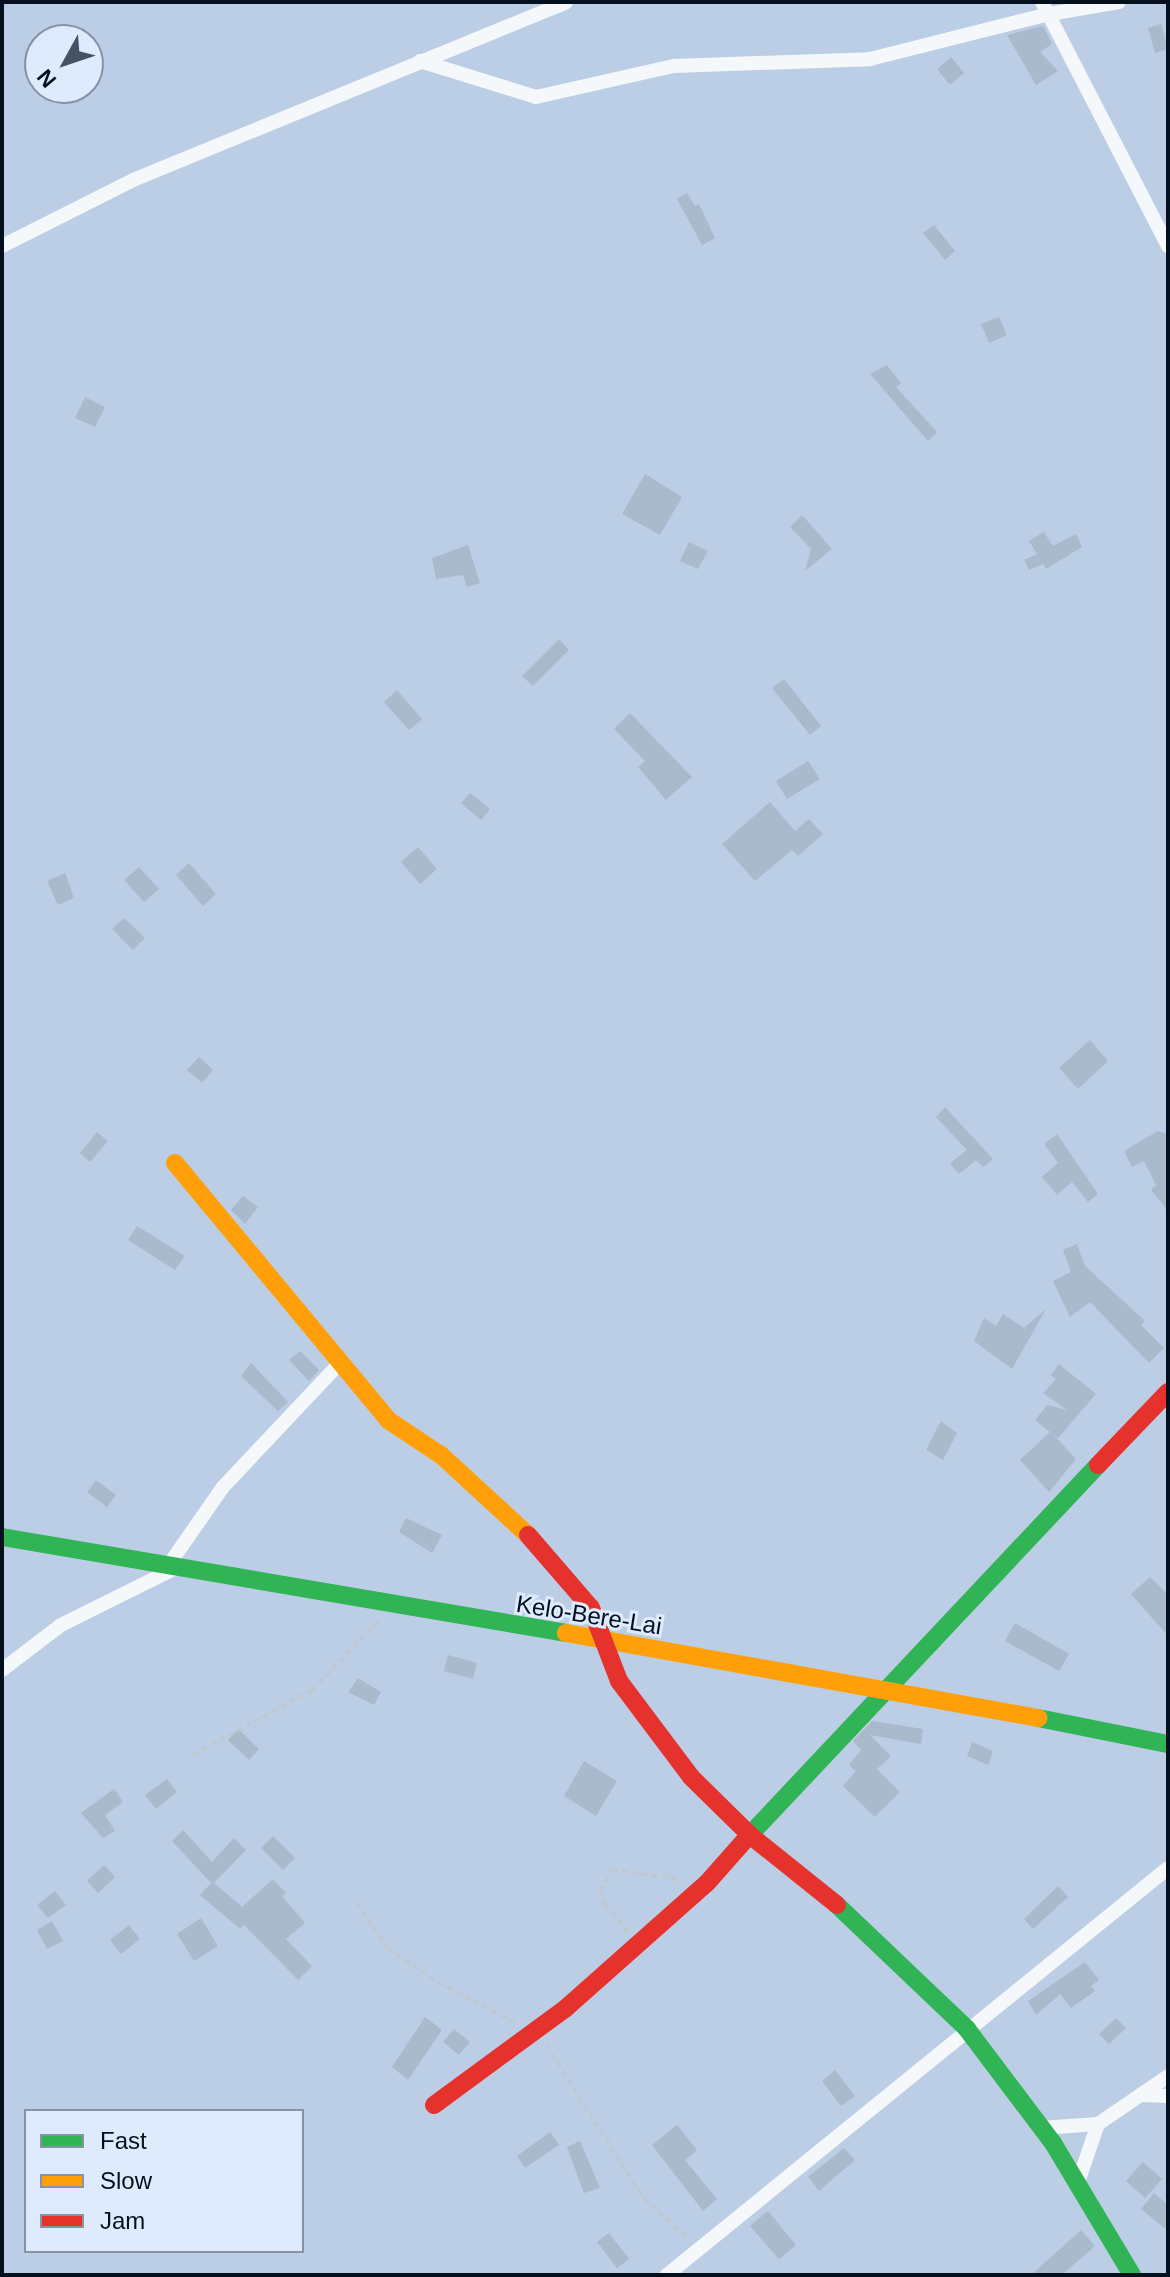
<!DOCTYPE html>
<style>
body{margin:0}
#map{position:relative;width:1170px;height:2277px;overflow:hidden;background:#bccee6;font-family:Arial,sans-serif}
div>[style]{position:absolute}
.building>*{inset:0;background:#a8bacb}
.path>*{height:3px;margin-top:-1.5px;transform-origin:0;background:repeating-linear-gradient(90deg,#c2c7ce 0 6px,transparent 0 10px)}
.street>*{height:14px;margin:-7px;padding:0 7px;transform-origin:7px;border-radius:7px;background:#f5f8fb}
.fast>*{height:18px;margin:-9px;padding:0 9px;transform-origin:9px;border-radius:9px;background:#30b455}
.slow>*{height:18px;margin:-9px;padding:0 9px;transform-origin:9px;border-radius:9px;background:#ff9f0a}
.jam>*{height:18px;margin:-9px;padding:0 9px;transform-origin:9px;border-radius:9px;background:#e5322d}
span{translate:-50% -50%;white-space:nowrap;text-align:center;line-height:1.15;-webkit-text-stroke:6px #deebfd;paint-order:stroke}
.street-label{font-size:24px;color:#05101e}
.frame{position:absolute;inset:0;border:4px solid #05101e;pointer-events:none}
.legend{position:absolute;left:24px;top:2109px;width:280px;height:144px;box-sizing:border-box;background:#deebfd;border:2px solid #8793a4;margin:0;padding:10px 14px;list-style:none;font-size:24px;color:#05101e}
.legend li{display:flex;align-items:center;gap:16px;height:40px}
.legend b{width:40px;border:2px solid #8793a4}
.north{position:absolute;left:24px;top:24px;width:80px;height:80px;box-sizing:border-box;background:#deebfd;border:2px solid #8793a4;border-radius:50%;rotate:230deg;font-size:22px;font-weight:700;line-height:32px;text-align:center;color:#05101e}
.north::after{content:'';display:block;margin:auto;width:28px;height:36px;background:#455264;clip-path:polygon(50% 0,100% 100%,50% 72%,0 100%)}
</style>
<div id="map">
<div class="building">
<div style="clip-path:polygon(1161px 24px,1168px 49px,1155px 53px,1148px 28px)"></div>
<div style="clip-path:polygon(1043px 26px,1052px 44px,1040px 52px,1058px 71px,1036px 85px,1007px 35px)"></div>
<div style="clip-path:polygon(951px 57px,964px 73px,950px 85px,937px 69px)"></div>
<div style="clip-path:polygon(687px 193px,695px 206px,699px 204px,715px 238px,702px 245px,677px 199px)"></div>
<div style="clip-path:polygon(934px 225px,955px 251px,945px 260px,923px 233px)"></div>
<div style="clip-path:polygon(999px 317px,1007px 335px,989px 343px,981px 324px)"></div>
<div style="clip-path:polygon(887px 365px,901px 383px,896px 387px,937px 432px,928px 441px,870px 374px)"></div>
<div style="clip-path:polygon(85px 397px,105px 407px,95px 427px,75px 418px)"></div>
<div style="clip-path:polygon(645px 474px,682px 497px,660px 535px,622px 514px)"></div>
<div style="clip-path:polygon(802px 515px,832px 549px,805px 571px,811px 549px,790px 527px)"></div>
<div style="clip-path:polygon(1044px 532px,1053px 546px,1076px 534px,1082px 547px,1046px 569px,1043px 564px,1029px 570px,1024px 560px,1037px 554px,1029px 541px)"></div>
<div style="clip-path:polygon(689px 542px,708px 551px,698px 569px,680px 561px)"></div>
<div style="clip-path:polygon(468px 545px,480px 583px,467px 587px,463px 575px,436px 579px,432px 558px)"></div>
<div style="clip-path:polygon(559px 639px,569px 650px,533px 686px,522px 676px)"></div>
<div style="clip-path:polygon(784px 679px,821px 726px,810px 735px,772px 688px)"></div>
<div style="clip-path:polygon(397px 690px,422px 719px,409px 730px,384px 702px)"></div>
<div style="clip-path:polygon(630px 713px,692px 777px,666px 800px,638px 767px,645px 761px,614px 729px)"></div>
<div style="clip-path:polygon(808px 761px,820px 779px,787px 799px,776px 781px)"></div>
<div style="clip-path:polygon(470px 793px,490px 809px,481px 820px,461px 803px)"></div>
<div style="clip-path:polygon(770px 802px,795px 831px,809px 819px,823px 834px,798px 856px,792px 850px,755px 881px,722px 844px)"></div>
<div style="clip-path:polygon(418px 847px,437px 869px,420px 884px,401px 862px)"></div>
<div style="clip-path:polygon(189px 863px,216px 894px,203px 906px,176px 875px)"></div>
<div style="clip-path:polygon(139px 867px,159px 889px,144px 902px,124px 880px)"></div>
<div style="clip-path:polygon(65px 873px,74px 898px,58px 905px,47px 881px)"></div>
<div style="clip-path:polygon(124px 918px,145px 938px,133px 950px,112px 929px)"></div>
<div style="clip-path:polygon(1090px 1040px,1108px 1061px,1078px 1089px,1059px 1068px)"></div>
<div style="clip-path:polygon(199px 1057px,213px 1070px,202px 1083px,187px 1070px)"></div>
<div style="clip-path:polygon(945px 1107px,993px 1159px,983px 1167px,976px 1160px,959px 1174px,950px 1163px,967px 1150px,936px 1117px)"></div>
<div style="clip-path:polygon(1158px 1131px,1168px 1134px,1168px 1211px,1151px 1190px,1156px 1185px,1144px 1161px,1132px 1167px,1124px 1151px)"></div>
<div style="clip-path:polygon(97px 1132px,108px 1141px,90px 1162px,80px 1153px)"></div>
<div style="clip-path:polygon(1057px 1134px,1098px 1194px,1088px 1202px,1072px 1182px,1057px 1195px,1042px 1177px,1058px 1163px,1044px 1144px)"></div>
<div style="clip-path:polygon(243px 1196px,258px 1207px,245px 1224px,231px 1210px)"></div>
<div style="clip-path:polygon(137px 1226px,185px 1256px,175px 1270px,128px 1240px)"></div>
<div style="clip-path:polygon(1077px 1244px,1085px 1266px,1145px 1321px,1141px 1325px,1164px 1348px,1149px 1363px,1090px 1302px,1070px 1317px,1053px 1281px,1071px 1272px,1063px 1250px)"></div>
<div style="clip-path:polygon(1046px 1309px,1012px 1369px,974px 1341px,984px 1318px,996px 1326px,1003px 1314px,1024px 1328px)"></div>
<div style="clip-path:polygon(300px 1351px,319px 1370px,309px 1381px,289px 1360px)"></div>
<div style="clip-path:polygon(251px 1363px,288px 1402px,278px 1411px,241px 1376px)"></div>
<div style="clip-path:polygon(1059px 1364px,1096px 1394px,1058px 1438px,1051px 1432px,1076px 1459px,1049px 1492px,1020px 1460px,1050px 1432px,1035px 1420px,1047px 1405px,1067px 1410px,1043px 1393px,1056px 1379px,1051px 1375px)"></div>
<div style="clip-path:polygon(941px 1421px,957px 1433px,943px 1460px,926px 1450px)"></div>
<div style="clip-path:polygon(96px 1480px,116px 1495px,107px 1507px,87px 1492px)"></div>
<div style="clip-path:polygon(406px 1518px,442px 1535px,432px 1553px,399px 1532px)"></div>
<div style="clip-path:polygon(1150px 1577px,1168px 1595px,1168px 1636px,1131px 1594px)"></div>
<div style="clip-path:polygon(1015px 1623px,1069px 1654px,1059px 1671px,1005px 1641px)"></div>
<div style="clip-path:polygon(448px 1655px,477px 1663px,473px 1679px,444px 1671px)"></div>
<div style="clip-path:polygon(358px 1678px,381px 1692px,374px 1705px,348px 1692px)"></div>
<div style="clip-path:polygon(872px 1721px,923px 1729px,921px 1744px,870px 1735px,891px 1756px,877px 1769px,900px 1792px,875px 1817px,843px 1786px,856px 1771px,849px 1765px,861px 1750px,853px 1741px)"></div>
<div style="clip-path:polygon(238px 1729px,259px 1749px,249px 1760px,228px 1740px)"></div>
<div style="clip-path:polygon(972px 1742px,993px 1751px,988px 1765px,967px 1756px)"></div>
<div style="clip-path:polygon(584px 1761px,617px 1781px,596px 1816px,564px 1796px)"></div>
<div style="clip-path:polygon(167px 1779px,177px 1792px,156px 1809px,145px 1795px)"></div>
<div style="clip-path:polygon(114px 1789px,123px 1802px,105px 1815px,115px 1831px,103px 1838px,81px 1813px)"></div>
<div style="clip-path:polygon(183px 1830px,212px 1862px,234px 1838px,246px 1850px,214px 1883px,242px 1907px,273px 1879px,286px 1893px,282px 1896px,305px 1923px,286px 1939px,312px 1966px,298px 1980px,244px 1925px,240px 1929px,200px 1895px,211px 1883px,172px 1841px)"></div>
<div style="clip-path:polygon(273px 1836px,295px 1858px,283px 1870px,261px 1848px)"></div>
<div style="clip-path:polygon(104px 1865px,115px 1877px,98px 1893px,87px 1881px)"></div>
<div style="clip-path:polygon(1058px 1886px,1068px 1897px,1033px 1929px,1024px 1919px)"></div>
<div style="clip-path:polygon(55px 1891px,66px 1905px,48px 1918px,37px 1905px)"></div>
<div style="clip-path:polygon(201px 1918px,218px 1946px,194px 1961px,177px 1934px)"></div>
<div style="clip-path:polygon(52px 1921px,63px 1941px,47px 1949px,37px 1930px)"></div>
<div style="clip-path:polygon(129px 1925px,140px 1939px,121px 1954px,110px 1940px)"></div>
<div style="clip-path:polygon(1085px 1962px,1099px 1980px,1091px 1986px,1095px 1991px,1071px 2008px,1060px 1994px,1036px 2015px,1028px 2001px)"></div>
<div style="clip-path:polygon(425px 2017px,442px 2030px,408px 2080px,392px 2067px)"></div>
<div style="clip-path:polygon(1116px 2018px,1126px 2028px,1109px 2044px,1099px 2034px)"></div>
<div style="clip-path:polygon(454px 2029px,470px 2042px,459px 2055px,443px 2042px)"></div>
<div style="clip-path:polygon(835px 2070px,855px 2096px,841px 2106px,822px 2081px)"></div>
<div style="clip-path:polygon(677px 2125px,697px 2150px,685px 2160px,717px 2199px,703px 2211px,652px 2145px)"></div>
<div style="clip-path:polygon(550px 2132px,559px 2145px,525px 2168px,517px 2156px)"></div>
<div style="clip-path:polygon(580px 2141px,600px 2188px,584px 2193px,567px 2147px)"></div>
<div style="clip-path:polygon(844px 2148px,855px 2160px,819px 2191px,808px 2177px)"></div>
<div style="clip-path:polygon(1143px 2162px,1162px 2179px,1145px 2198px,1126px 2181px)"></div>
<div style="clip-path:polygon(1154px 2193px,1168px 2205px,1168px 2231px,1141px 2209px)"></div>
<div style="clip-path:polygon(768px 2211px,796px 2245px,779px 2259px,750px 2226px)"></div>
<div style="clip-path:polygon(1081px 2230px,1095px 2246px,1062px 2275px,1031px 2275px)"></div>
<div style="clip-path:polygon(609px 2233px,629px 2259px,617px 2268px,597px 2242px)"></div>
</div>
<div class="path">
<div style="left:193px;top:1754px;width:135px;rotate:-28.3deg"></div>
<div style="left:312px;top:1690px;width:97px;rotate:-46.3deg"></div>
<div style="left:357px;top:1902px;width:55px;rotate:56deg"></div>
<div style="left:388px;top:1948px;width:60px;rotate:34.2deg"></div>
<div style="left:438px;top:1982px;width:88px;rotate:27.7deg"></div>
<div style="left:628px;top:1931px;width:35px;rotate:-130deg"></div>
<div style="left:605px;top:1904px;width:15px;rotate:-106deg"></div>
<div style="left:601px;top:1890px;width:24px;rotate:-62deg"></div>
<div style="left:612px;top:1869px;width:70px;rotate:8.2deg"></div>
<div style="left:547px;top:2045px;width:181px;rotate:57.6deg"></div>
<div style="left:644px;top:2198px;width:59px;rotate:42.3deg"></div>
</div>
<div class="street">
<div style="left:1042px;top:2px;width:275px;rotate:62.7deg"></div>
<div style="left:420px;top:61px;width:121px;rotate:17.2deg"></div>
<div style="left:536px;top:97px;width:141px;rotate:-12.7deg"></div>
<div style="left:674px;top:66px;width:196px;rotate:-2deg"></div>
<div style="left:870px;top:59px;width:185px;rotate:-14.1deg"></div>
<div style="left:1049px;top:14px;width:71px;rotate:-9.7deg"></div>
<div style="left:2px;top:246px;width:147px;rotate:-26.7deg"></div>
<div style="left:133px;top:180px;width:468px;rotate:-22.3deg"></div>
<div style="left:168px;top:1566px;width:96px;rotate:-55.2deg"></div>
<div style="left:223px;top:1487px;width:169px;rotate:-46.7deg"></div>
<div style="left:2px;top:1670px;width:74px;rotate:-37.3deg"></div>
<div style="left:61px;top:1625px;width:128px;rotate:-26.4deg"></div>
<div style="left:1141px;top:2095px;width:27px;rotate:2deg"></div>
<div style="left:1041px;top:2128px;width:57px;rotate:-4deg"></div>
<div style="left:1098px;top:2124px;width:85px;rotate:-34.4deg"></div>
<div style="left:1077px;top:2185px;width:65px;rotate:-71deg"></div>
<div style="left:667px;top:2275px;width:645px;rotate:-39.09deg"></div>
</div>
<div class="fast">
<div style="left:2px;top:1537px;width:572px;rotate:9.66deg"></div>
<div style="left:1038px;top:1718px;width:133px;rotate:11.3deg"></div>
<div style="left:745px;top:1840px;width:515px;rotate:-46.73deg"></div>
<div style="left:837px;top:1905px;width:180px;rotate:43.6deg"></div>
<div style="left:967px;top:2029px;width:143px;rotate:53deg"></div>
<div style="left:1053px;top:2143px;width:154px;rotate:59.1deg"></div>
</div>
<div class="slow">
<div style="left:175px;top:1163px;width:334px;rotate:50.3deg"></div>
<div style="left:388px;top:1420px;width:65px;rotate:33.7deg"></div>
<div style="left:442px;top:1456px;width:117px;rotate:42.6deg"></div>
<div style="left:566px;top:1633px;width:480px;rotate:10.2deg"></div>
</div>
<div class="jam">
<div style="left:1098px;top:1465px;width:101px;rotate:-46.2deg"></div>
<div style="left:528px;top:1535px;width:96px;rotate:49.2deg"></div>
<div style="left:591px;top:1608px;width:78px;rotate:69deg"></div>
<div style="left:619px;top:1681px;width:120px;rotate:53.1deg"></div>
<div style="left:691px;top:1777px;width:84px;rotate:44.5deg"></div>
<div style="left:751px;top:1836px;width:110px;rotate:38.7deg"></div>
<div style="left:434px;top:2105px;width:164px;rotate:-36.3deg"></div>
<div style="left:566px;top:2008px;width:188px;rotate:-41.6deg"></div>
<div style="left:707px;top:1883px;width:57px;rotate:-48.5deg"></div>
</div>
<div class="street-label">
<span style="left:589px;top:1615px;rotate:9deg">Kelo-Bere-Lai</span>
</div>
<div class="frame"></div>
<ul class="legend">
<li><b style="height:10px;background:#30b455"></b>Fast</li>
<li><b style="height:10px;background:#ff9f0a"></b>Slow</li>
<li><b style="height:10px;background:#e5322d"></b>Jam</li>
</ul>
<div class="north">N</div>
</div>
